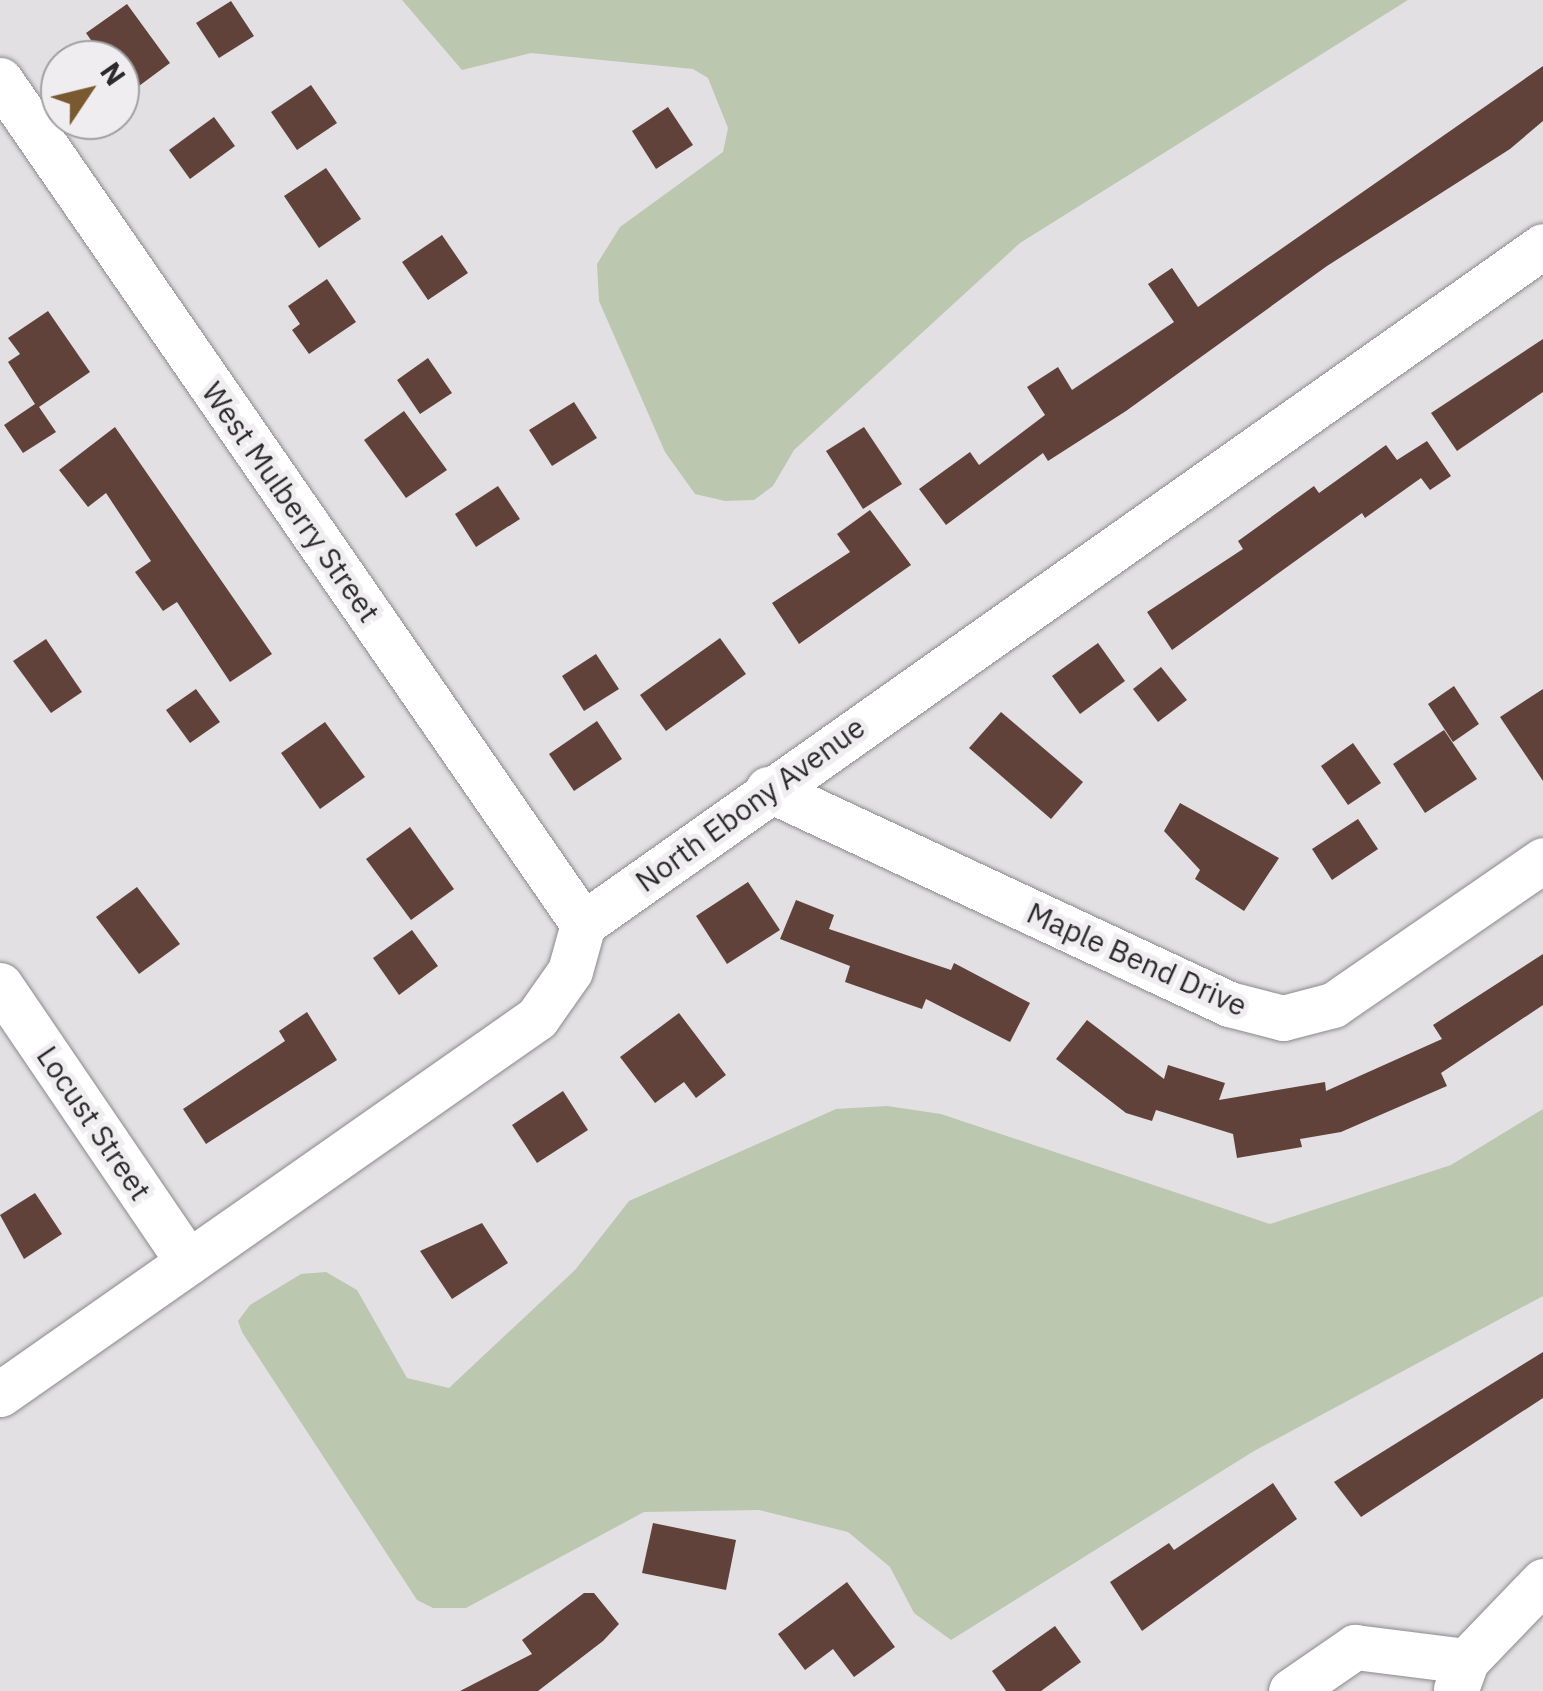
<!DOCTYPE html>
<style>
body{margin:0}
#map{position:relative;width:1543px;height:1691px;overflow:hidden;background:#e2e0e3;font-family:"IBM Plex Sans",sans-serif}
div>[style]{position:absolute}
.green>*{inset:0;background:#bcc7b0}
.building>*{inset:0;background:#61423b}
.roads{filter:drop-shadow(0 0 2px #8c8a8d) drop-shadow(0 0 2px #8c8a8d)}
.minor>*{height:45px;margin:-22.5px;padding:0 22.5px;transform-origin:22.5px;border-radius:22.5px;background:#fff}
span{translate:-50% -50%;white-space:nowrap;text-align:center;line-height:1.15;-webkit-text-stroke:10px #efedf0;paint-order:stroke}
.street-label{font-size:30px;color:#2b2b2c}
.north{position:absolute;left:40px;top:40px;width:100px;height:100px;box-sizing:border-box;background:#efedf0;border:2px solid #a19fa2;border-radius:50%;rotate:55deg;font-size:28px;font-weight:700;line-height:40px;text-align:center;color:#2b2b2c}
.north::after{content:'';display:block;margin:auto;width:35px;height:45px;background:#79592f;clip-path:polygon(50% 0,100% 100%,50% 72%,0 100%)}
</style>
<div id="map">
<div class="green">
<div style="clip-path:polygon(402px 0,1408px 0,1020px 243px,794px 450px,773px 486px,754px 500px,725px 501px,695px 494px,665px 452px,599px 301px,597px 264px,620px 227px,723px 152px,728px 128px,708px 78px,693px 69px,531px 53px,462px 70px)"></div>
<div style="clip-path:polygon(887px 1106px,941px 1114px,1270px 1224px,1451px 1165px,1543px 1109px,1543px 1296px,1254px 1451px,951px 1640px,914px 1613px,890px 1567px,848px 1532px,759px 1510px,644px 1512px,466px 1608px,433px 1608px,417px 1600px,242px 1332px,238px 1321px,250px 1305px,301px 1274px,326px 1272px,357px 1290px,407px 1378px,449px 1388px,575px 1270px,629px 1201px,836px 1109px)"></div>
</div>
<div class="building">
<div style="clip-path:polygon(231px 1px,254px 36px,219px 58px,196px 23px)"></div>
<div style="clip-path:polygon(127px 4px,170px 63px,120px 100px,120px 60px,105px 60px,86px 33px)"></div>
<div style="clip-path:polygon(1543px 66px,1543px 121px,1510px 149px,1327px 266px,1126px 411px,1048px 461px,1043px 453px,946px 525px,919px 489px,970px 452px,979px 465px,1045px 415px,1027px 387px,1058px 367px,1072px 390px,1174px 322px,1148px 284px,1172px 268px,1198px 307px)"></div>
<div style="clip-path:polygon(311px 85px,337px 123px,297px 150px,271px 112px)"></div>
<div style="clip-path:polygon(668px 107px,693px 145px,656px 169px,632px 131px)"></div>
<div style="clip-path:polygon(214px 117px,235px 146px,190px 179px,169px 150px)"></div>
<div style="clip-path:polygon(326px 168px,361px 219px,319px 248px,284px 196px)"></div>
<div style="clip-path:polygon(442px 235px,468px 273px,428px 300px,402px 262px)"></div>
<div style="clip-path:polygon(327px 279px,356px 322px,309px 354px,292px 330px,300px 324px,288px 306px)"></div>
<div style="clip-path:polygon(48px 311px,90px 372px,39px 407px,56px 432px,23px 453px,4px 425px,35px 404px,8px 362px,20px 354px,8px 338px)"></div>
<div style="clip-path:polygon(1543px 339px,1543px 392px,1457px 451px,1431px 413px)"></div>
<div style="clip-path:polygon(428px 358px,452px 393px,420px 414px,397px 380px)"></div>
<div style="clip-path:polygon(574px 402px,597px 438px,552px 466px,529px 430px)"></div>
<div style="clip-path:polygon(404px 411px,447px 470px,406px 498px,364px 440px)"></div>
<div style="clip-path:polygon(115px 427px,272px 654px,230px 682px,177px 602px,163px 611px,135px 572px,151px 561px,106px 493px,88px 507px,59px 470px)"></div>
<div style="clip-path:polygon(864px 427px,902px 484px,863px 509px,826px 451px)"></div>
<div style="clip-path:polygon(1427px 441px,1451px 476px,1430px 490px,1421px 478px,1365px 518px,1362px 513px,1172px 650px,1147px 612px,1243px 549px,1238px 541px,1314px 486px,1319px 493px,1386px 445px,1397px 460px)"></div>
<div style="clip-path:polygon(498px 486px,520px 519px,476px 547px,455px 514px)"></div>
<div style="clip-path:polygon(870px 510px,911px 565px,799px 644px,772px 603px,850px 552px,837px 534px)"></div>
<div style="clip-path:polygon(720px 638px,746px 674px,666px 731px,640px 695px)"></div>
<div style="clip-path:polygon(46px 639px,82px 692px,51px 713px,13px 661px)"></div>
<div style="clip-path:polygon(1098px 643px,1125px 681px,1080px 714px,1052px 676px)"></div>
<div style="clip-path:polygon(596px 654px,619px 689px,584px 711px,562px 676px)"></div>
<div style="clip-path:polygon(1161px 667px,1187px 700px,1158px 722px,1133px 689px)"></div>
<div style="clip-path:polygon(1454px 686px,1479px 724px,1453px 742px,1428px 704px)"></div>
<div style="clip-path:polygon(196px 689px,220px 722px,190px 743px,166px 710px)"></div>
<div style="clip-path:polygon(1543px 689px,1543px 781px,1500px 717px)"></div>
<div style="clip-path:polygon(1001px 712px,1083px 782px,1051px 819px,969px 748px)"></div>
<div style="clip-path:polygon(597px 721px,622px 759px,574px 791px,549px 754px)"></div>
<div style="clip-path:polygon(325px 722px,365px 777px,320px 809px,281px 753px)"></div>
<div style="clip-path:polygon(1444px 730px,1477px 779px,1425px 813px,1393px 764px)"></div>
<div style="clip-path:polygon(1353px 743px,1381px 783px,1348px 805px,1321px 766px)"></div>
<div style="clip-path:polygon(1180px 803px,1279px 858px,1244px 911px,1195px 879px,1200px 870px,1164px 831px)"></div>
<div style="clip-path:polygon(1358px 819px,1378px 849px,1332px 880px,1312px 849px)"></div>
<div style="clip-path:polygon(410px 827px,454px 889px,411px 920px,366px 859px)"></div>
<div style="clip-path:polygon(748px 882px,780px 930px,727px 964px,696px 916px)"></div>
<div style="clip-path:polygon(137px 887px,180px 944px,139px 974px,96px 917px)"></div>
<div style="clip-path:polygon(796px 900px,834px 915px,829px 929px,951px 970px,954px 963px,1030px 1003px,1010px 1042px,926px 999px,922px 1009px,845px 982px,850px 966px,780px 939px)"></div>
<div style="clip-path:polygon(412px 930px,438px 966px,399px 995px,373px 958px)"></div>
<div style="clip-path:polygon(1543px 954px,1543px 1005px,1441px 1073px,1447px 1086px,1341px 1132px,1300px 1139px,1302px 1147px,1237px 1158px,1233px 1134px,1156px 1110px,1152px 1121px,1126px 1113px,1056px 1059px,1087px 1020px,1164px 1079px,1168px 1065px,1225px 1083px,1219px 1100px,1325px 1082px,1326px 1091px,1442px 1039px,1433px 1025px)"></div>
<div style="clip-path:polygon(307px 1012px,337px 1060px,206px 1144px,183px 1109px,285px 1041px,279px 1031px)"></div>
<div style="clip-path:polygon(679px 1013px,726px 1075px,696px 1098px,684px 1082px,655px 1103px,620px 1057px)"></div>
<div style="clip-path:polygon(563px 1091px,588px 1130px,537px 1163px,512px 1125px)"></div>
<div style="clip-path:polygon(35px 1193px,62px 1234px,24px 1259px,0 1215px)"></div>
<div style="clip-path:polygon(482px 1223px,508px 1263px,452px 1299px,420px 1251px)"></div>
<div style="clip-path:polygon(1543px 1352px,1543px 1398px,1361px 1517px,1334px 1482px)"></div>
<div style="clip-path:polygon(1273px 1483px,1297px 1519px,1142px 1631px,1110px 1582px,1169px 1543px,1174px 1550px)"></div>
<div style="clip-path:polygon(653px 1523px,736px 1540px,726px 1590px,642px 1573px)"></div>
<div style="clip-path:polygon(847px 1582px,895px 1647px,854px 1677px,833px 1649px,805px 1670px,778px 1634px)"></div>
<div style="clip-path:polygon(584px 1593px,594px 1593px,619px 1624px,603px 1641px,538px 1691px,460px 1691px,532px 1654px,522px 1640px)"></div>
<div style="clip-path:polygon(1055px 1626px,1081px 1662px,1041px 1691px,1006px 1691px,992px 1671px)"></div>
</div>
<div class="roads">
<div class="minor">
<div style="left:0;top:80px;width:1026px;rotate:55.36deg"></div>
<div style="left:768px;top:789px;width:509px;rotate:25deg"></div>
<div style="left:1229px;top:1004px;width:56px;rotate:14.5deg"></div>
<div style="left:1283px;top:1018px;width:52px;rotate:-14.6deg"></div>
<div style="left:1333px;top:1005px;width:255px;rotate:-34.6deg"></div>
<div style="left:0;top:985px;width:335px;rotate:55.8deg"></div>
<div style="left:0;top:1394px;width:656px;rotate:-35deg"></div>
<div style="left:537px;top:1018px;width:57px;rotate:-54.9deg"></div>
<div style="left:570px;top:971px;width:49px;rotate:-74.5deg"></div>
<div style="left:583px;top:924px;width:1175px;rotate:-35.23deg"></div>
<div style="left:1456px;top:1689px;width:30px;rotate:-70deg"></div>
<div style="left:1466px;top:1661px;width:111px;rotate:-46.1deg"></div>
<div style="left:1291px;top:1691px;width:78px;rotate:-34.5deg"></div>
<div style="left:1355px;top:1647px;width:112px;rotate:7.2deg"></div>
</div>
</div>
<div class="street-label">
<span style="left:291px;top:502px;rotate:55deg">West Mulberry Street</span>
<span style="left:750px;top:804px;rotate:-36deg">North Ebony Avenue</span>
<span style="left:1137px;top:959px;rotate:24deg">Maple Bend Drive</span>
<span style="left:94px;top:1123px;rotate:56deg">Locust Street</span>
</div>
<div class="north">N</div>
</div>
